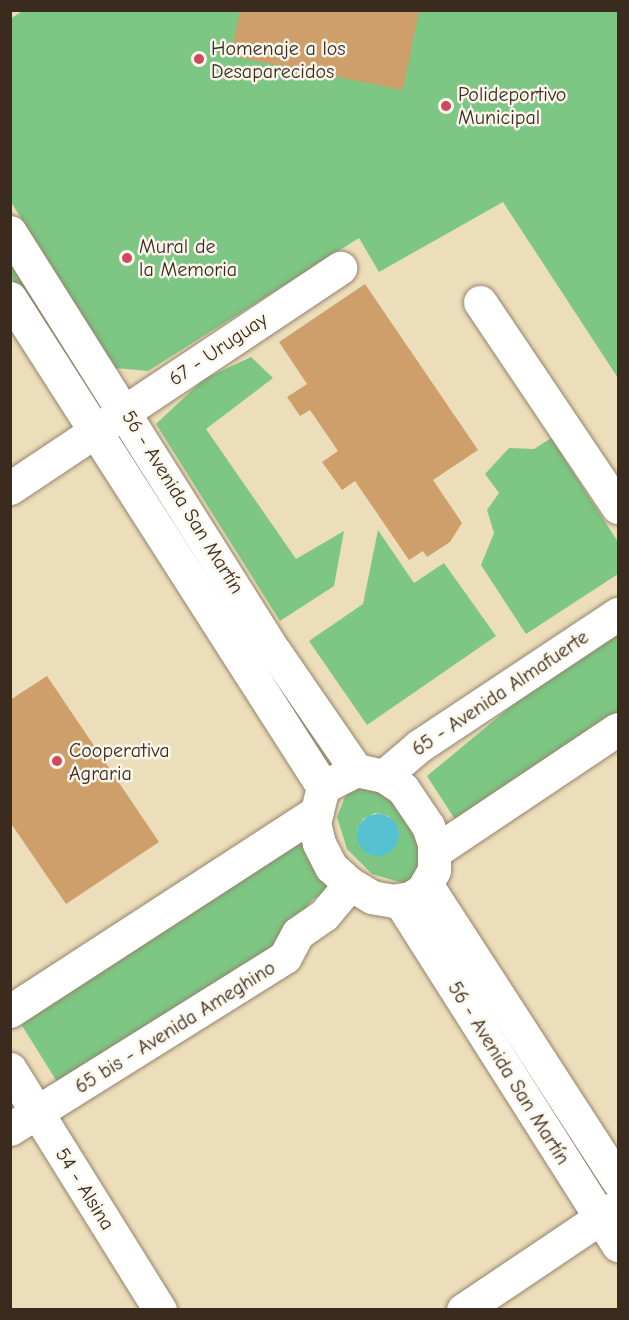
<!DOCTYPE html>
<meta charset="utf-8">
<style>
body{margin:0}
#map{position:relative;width:629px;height:1320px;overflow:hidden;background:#eddebb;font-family:"Comic Neue",sans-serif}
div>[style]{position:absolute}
.green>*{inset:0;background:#7dc683}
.water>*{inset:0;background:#56c1d1}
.round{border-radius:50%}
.building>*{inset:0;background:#ce9f6a}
.roads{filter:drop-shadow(0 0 2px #94846c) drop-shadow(0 0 2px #94846c)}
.minor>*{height:33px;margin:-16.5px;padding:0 16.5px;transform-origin:16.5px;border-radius:16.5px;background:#fff}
.major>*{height:33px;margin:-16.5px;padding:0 16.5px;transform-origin:16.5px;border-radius:16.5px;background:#fff}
.dots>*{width:16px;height:16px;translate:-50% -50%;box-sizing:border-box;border:3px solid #fbf7ec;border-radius:50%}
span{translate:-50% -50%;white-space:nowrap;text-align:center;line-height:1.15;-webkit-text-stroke:5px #fbf7ec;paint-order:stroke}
.poi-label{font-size:20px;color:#3b2a1e}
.left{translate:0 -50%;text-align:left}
.street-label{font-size:20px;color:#3b2a1e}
.frame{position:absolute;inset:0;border:12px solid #3b2a1e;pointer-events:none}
</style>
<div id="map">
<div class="green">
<div style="clip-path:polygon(24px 10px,618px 11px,618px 378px,503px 202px,379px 272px,359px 238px,148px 371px,115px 368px,11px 202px,10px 19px)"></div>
<div style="clip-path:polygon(10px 259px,100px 399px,91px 404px,11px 277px)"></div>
<div style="clip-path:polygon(251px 357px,273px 378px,206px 429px,296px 559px,344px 531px,334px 586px,280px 621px,156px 424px,204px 379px)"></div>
<div style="clip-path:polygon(551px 438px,618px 542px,618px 574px,526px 634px,481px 565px,494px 533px,487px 510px,499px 493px,485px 474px,509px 448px,534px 449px)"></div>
<div style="clip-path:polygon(378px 530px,414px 583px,444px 563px,496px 636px,367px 725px,309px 641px,363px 604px)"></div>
<div style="clip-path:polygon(618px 618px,618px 718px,458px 824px,427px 776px)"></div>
<div style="clip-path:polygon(evenodd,360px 783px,389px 792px,414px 824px,422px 868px,406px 884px,372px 874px,347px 849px,337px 817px,349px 787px,360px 783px,375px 813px,389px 816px,384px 855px,369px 854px,357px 831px,363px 819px,375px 813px)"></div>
<div style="clip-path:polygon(303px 841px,342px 879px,312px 900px,271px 954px,61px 1088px,21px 1024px)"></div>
</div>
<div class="water">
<div class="round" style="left:357px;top:814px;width:42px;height:42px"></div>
</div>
<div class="building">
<div style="clip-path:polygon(240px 10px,419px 10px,403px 90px,231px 56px)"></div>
<div style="clip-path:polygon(365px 284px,478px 450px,433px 480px,462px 523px,450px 542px,427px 557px,423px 551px,409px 560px,355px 481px,342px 490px,322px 462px,338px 451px,310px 410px,300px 416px,287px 397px,307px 384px,279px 342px)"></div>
<div style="clip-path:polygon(47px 676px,159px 842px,66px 904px,10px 822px,10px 700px)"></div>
</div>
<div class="roads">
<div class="minor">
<div style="left:480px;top:302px;width:247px;rotate:56.1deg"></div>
<div style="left:10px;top:488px;width:397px;rotate:-33.7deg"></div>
<div style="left:10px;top:1069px;width:284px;rotate:58.1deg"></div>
<div style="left:463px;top:1310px;width:187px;rotate:-33.9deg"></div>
</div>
<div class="major">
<div style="left:10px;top:232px;width:497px;rotate:57.8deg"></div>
<div style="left:275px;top:652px;width:143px;rotate:55.5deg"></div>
<div style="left:10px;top:298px;width:581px;rotate:57.38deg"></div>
<div style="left:356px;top:770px;width:29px;rotate:12deg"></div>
<div style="left:384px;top:776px;width:23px;rotate:34deg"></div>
<div style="left:403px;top:789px;width:45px;rotate:56deg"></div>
<div style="left:428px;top:826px;width:18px;rotate:71deg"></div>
<div style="left:434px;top:843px;width:27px;rotate:90deg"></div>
<div style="left:434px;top:870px;width:23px;rotate:119deg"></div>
<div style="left:423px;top:890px;width:15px;rotate:148deg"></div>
<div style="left:410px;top:898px;width:16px;rotate:169deg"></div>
<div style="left:394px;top:901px;width:22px;rotate:-170deg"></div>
<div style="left:372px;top:897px;width:26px;rotate:-149deg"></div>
<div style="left:350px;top:884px;width:25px;rotate:-138deg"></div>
<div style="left:331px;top:867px;width:27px;rotate:-117deg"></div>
<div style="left:319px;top:843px;width:21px;rotate:-104deg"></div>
<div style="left:314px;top:823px;width:37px;rotate:-76deg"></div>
<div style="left:323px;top:787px;width:37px;rotate:-27deg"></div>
<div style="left:384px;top:776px;width:46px;rotate:-40.6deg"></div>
<div style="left:419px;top:746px;width:239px;rotate:-33.6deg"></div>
<div style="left:434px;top:852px;width:221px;rotate:-33.8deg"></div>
<div style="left:426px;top:884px;width:354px;rotate:57.1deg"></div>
<div style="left:399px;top:900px;width:409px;rotate:57.6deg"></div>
<div style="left:10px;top:1011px;width:366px;rotate:-33deg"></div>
<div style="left:10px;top:1129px;width:324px;rotate:-32deg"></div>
<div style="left:285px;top:957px;width:27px;rotate:-62deg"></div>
<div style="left:298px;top:933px;width:32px;rotate:-35deg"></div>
<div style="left:324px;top:915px;width:40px;rotate:-50deg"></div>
</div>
</div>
<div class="dots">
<div style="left:199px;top:59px;background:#d1495b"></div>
<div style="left:446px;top:106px;background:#d1495b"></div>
<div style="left:127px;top:258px;background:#d1495b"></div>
<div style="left:57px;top:761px;background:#d1495b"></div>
</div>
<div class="poi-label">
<span class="left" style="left:211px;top:60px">Homenaje a los<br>Desaparecidos</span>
<span class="left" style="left:458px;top:106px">Polideportivo<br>Municipal</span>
<span class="left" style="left:139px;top:258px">Mural de<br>la Memoria</span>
<span class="left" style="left:69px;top:762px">Cooperativa<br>Agraria</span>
</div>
<div class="street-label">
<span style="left:218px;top:349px;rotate:-34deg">67 - Uruguay</span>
<span style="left:183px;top:502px;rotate:58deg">56 - Avenida San Martín</span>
<span style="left:500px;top:693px;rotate:-34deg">65 - Avenida Almafuerte</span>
<span style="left:175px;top:1027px;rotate:-32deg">65 bis - Avenida Ameghino</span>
<span style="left:509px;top:1073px;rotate:58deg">56 - Avenida San Martín</span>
<span style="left:85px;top:1189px;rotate:58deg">54 - Alsina</span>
</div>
<div class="frame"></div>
</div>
